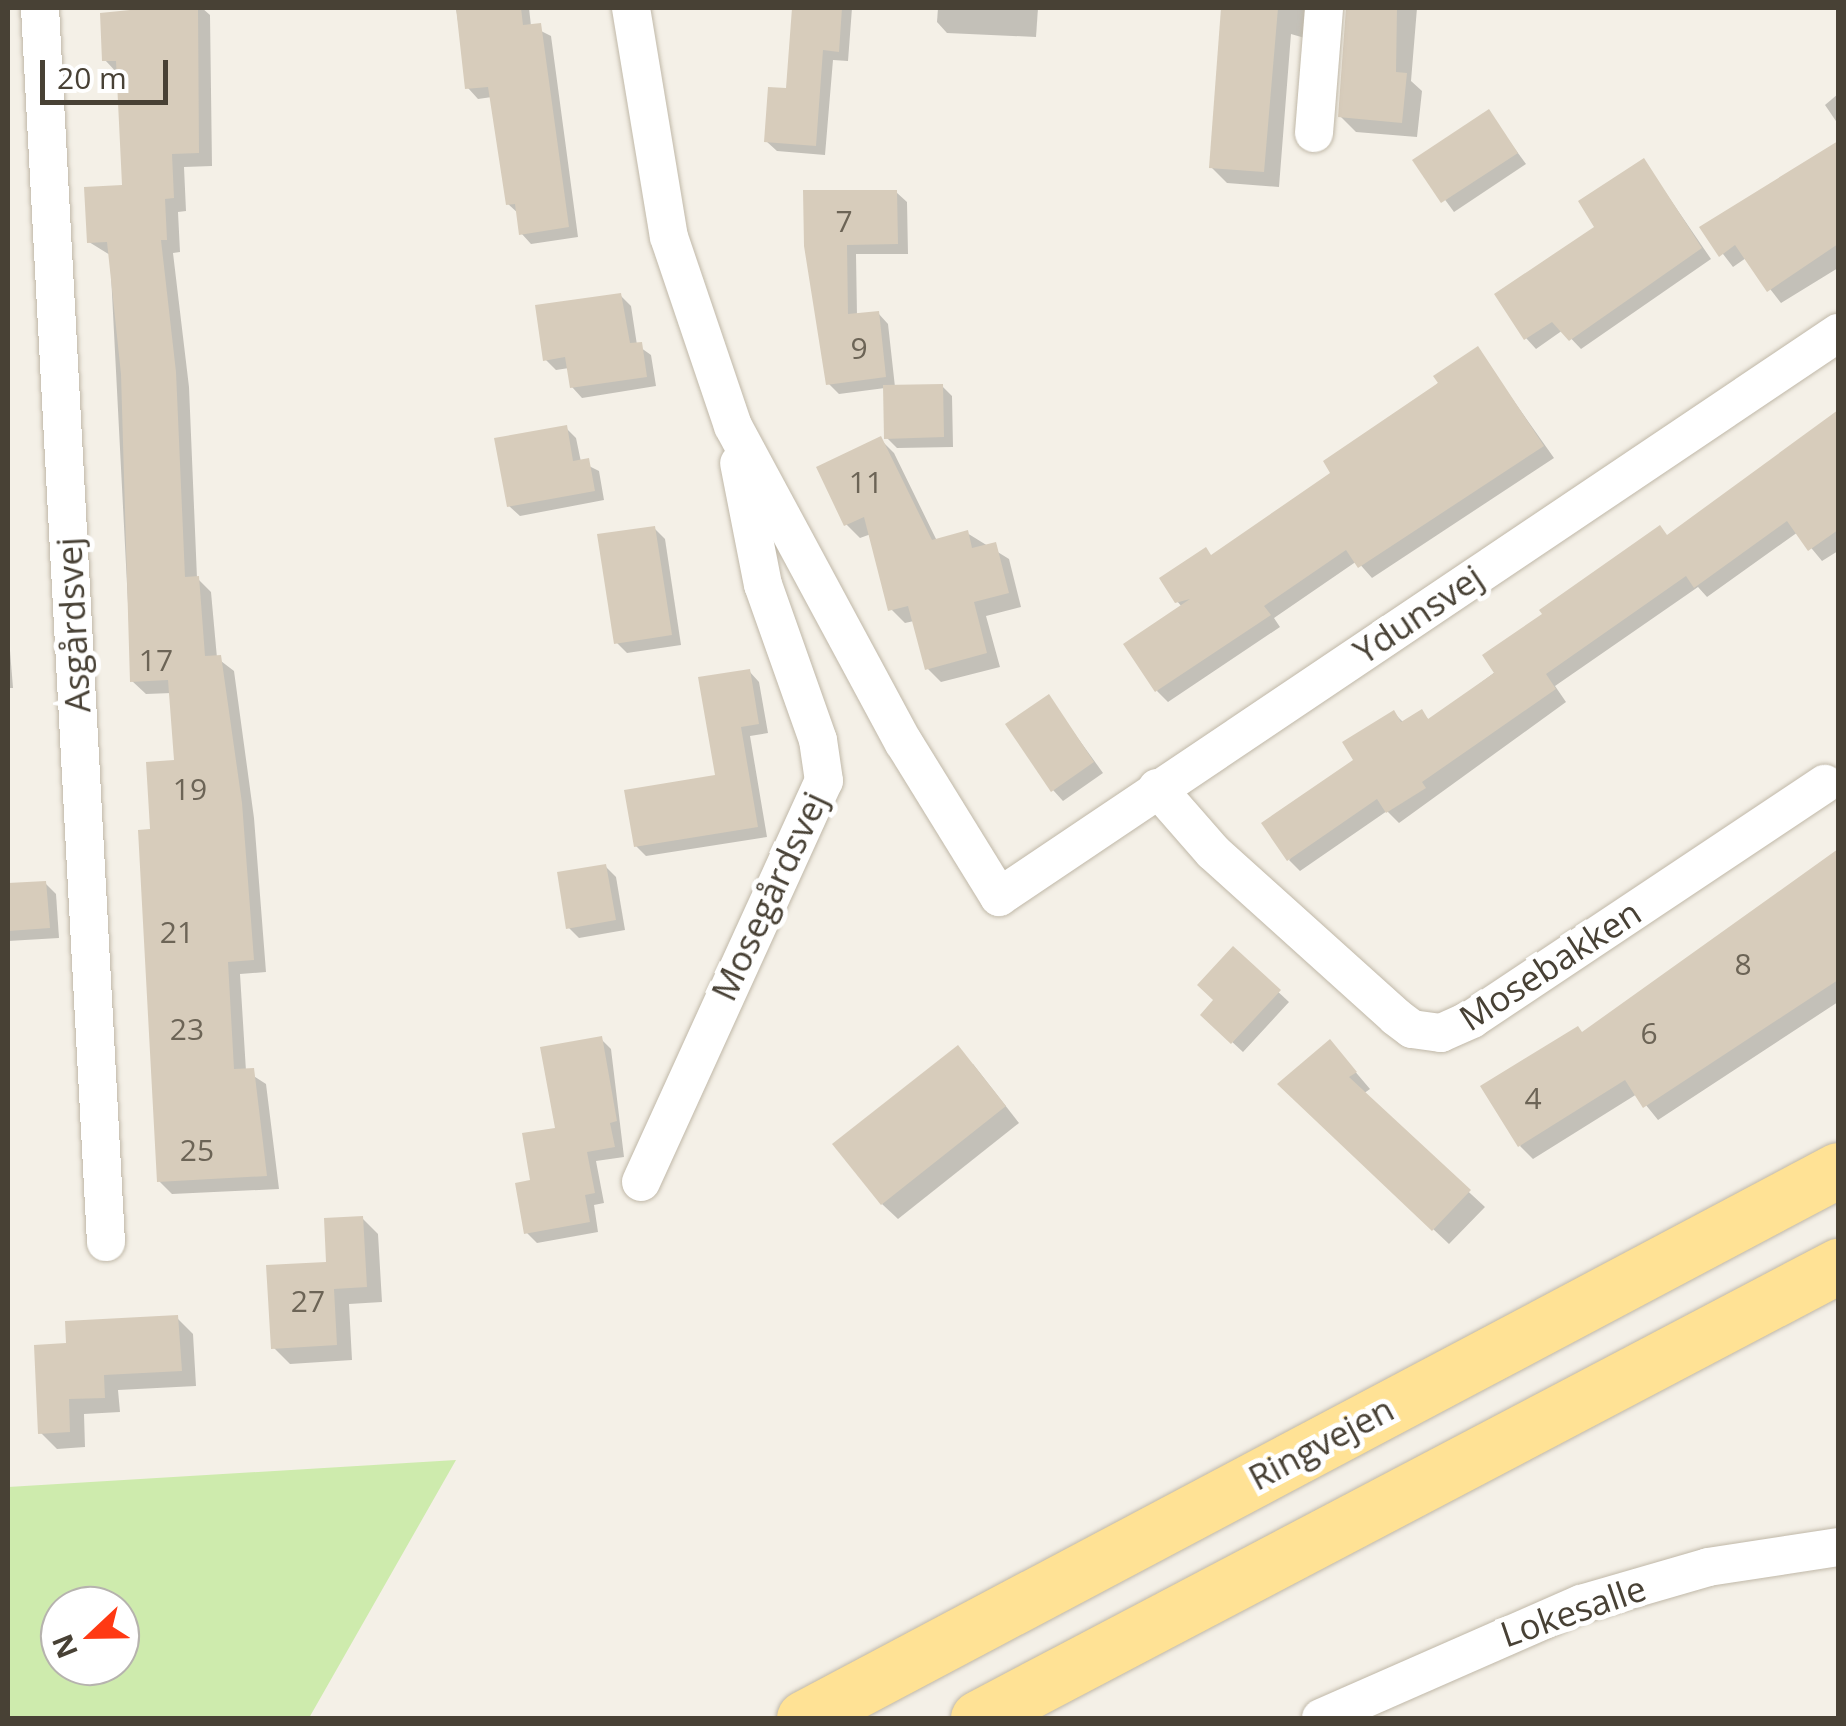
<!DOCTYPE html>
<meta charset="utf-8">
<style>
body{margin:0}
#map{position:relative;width:1846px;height:1726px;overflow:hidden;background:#f4f0e7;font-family:"Open Sans",sans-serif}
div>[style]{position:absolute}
.green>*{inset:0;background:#ceebad}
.shadow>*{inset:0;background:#0003}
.building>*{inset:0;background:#d7ccbb}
.roads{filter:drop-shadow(0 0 2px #c0b8a8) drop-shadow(0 0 2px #c0b8a8)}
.street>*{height:38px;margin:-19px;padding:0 19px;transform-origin:19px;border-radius:19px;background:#fff}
.primary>*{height:55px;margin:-27.5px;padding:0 27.5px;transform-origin:27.5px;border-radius:27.5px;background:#ffe295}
span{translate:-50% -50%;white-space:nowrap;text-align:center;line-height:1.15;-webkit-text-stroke:10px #fff;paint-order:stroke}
.number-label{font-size:30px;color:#6c6456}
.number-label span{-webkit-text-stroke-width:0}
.street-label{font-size:35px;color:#484135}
.frame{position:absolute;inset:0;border:10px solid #484135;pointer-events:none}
.north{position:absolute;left:40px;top:1586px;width:100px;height:100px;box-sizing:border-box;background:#fff;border:2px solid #b6b3ae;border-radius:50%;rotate:248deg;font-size:28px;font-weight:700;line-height:40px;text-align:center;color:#484135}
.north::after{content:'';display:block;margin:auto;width:35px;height:45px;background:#ff3913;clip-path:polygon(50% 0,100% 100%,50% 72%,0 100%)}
.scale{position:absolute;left:40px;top:60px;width:128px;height:45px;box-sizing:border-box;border:5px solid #484135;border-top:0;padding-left:12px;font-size:30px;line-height:35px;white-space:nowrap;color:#484135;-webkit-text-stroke:8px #fff;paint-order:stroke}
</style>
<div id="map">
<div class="green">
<div style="clip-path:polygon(evenodd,456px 1460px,309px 1718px,8px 1718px,8px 1487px,456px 1460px,60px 1606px,120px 1606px,120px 1666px,60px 1666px,60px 1606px)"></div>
</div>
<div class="shadow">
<div style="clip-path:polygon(157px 8px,202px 8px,210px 15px,212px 166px,184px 167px,186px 211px,178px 212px,180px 252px,173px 253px,189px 387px,197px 578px,211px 592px,217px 658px,234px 671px,254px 818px,266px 972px,240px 974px,246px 1071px,266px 1084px,279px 1189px,172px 1194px,159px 1181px,153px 832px,177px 763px,172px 693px,146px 694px,132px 681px,110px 255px,89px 242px,124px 187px,119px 75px,105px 60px,102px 15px)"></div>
<div style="clip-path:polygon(456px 8px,529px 8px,531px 26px,551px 36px,578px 237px,531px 244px,521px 233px,519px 214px,508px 204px,492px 97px,478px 99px,468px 88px)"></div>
<div style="clip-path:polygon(795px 8px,852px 8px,848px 61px,833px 60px,825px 155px,777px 151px,766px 141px,788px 91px)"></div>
<div style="clip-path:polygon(938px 8px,1038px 8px,1036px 37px,947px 33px,937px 22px)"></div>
<div style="clip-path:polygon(1224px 8px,1313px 8px,1315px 41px,1291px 34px,1279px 187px,1227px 183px,1211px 167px)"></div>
<div style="clip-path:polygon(1348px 8px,1417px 8px,1411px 81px,1422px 91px,1417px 137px,1356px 132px,1340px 116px)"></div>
<div style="clip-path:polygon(1838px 94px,1838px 124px,1825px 105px)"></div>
<div style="clip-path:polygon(1488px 112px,1526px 164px,1454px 212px,1416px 160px)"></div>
<div style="clip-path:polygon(1838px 144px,1838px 268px,1781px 303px,1746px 258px,1733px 267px,1703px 228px)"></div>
<div style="clip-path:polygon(1644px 161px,1711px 259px,1581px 349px,1563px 330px,1536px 349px,1526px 338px)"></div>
<div style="clip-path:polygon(896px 192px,907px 202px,908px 254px,856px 254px,857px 316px,878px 313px,888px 324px,895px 387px,942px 386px,952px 396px,953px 447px,897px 448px,887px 438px,885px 388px,839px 394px,828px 383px,806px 246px)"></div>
<div style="clip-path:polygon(620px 295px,631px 306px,637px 345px,651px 355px,656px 386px,582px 398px,572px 387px,569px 368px,556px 370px,545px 359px)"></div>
<div style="clip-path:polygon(1477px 349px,1554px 458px,1372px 578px,1357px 561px,1274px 618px,1280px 627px,1168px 702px,1157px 691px,1182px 607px,1177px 601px,1212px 557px,1334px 474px)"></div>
<div style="clip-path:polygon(1838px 414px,1838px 551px,1822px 561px,1798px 532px,1707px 597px,1698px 587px,1555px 686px,1566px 702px,1399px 823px,1387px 811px,1300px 871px,1289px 860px,1394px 713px,1404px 723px,1421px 712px,1430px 721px)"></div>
<div style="clip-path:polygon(566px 428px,576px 438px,581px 462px,599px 471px,604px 500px,520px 516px,509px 506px)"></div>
<div style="clip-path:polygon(880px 439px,894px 453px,937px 541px,967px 533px,1009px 559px,1021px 607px,986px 616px,1000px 667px,941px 682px,927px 668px,914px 621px,905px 623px,891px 609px,871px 534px,860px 538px,846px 524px)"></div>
<div style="clip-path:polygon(654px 528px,665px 539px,681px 645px,627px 653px,617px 643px)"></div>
<div style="clip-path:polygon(8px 626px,13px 688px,8px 688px)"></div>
<div style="clip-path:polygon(749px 671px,759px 682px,768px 733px,750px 736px,767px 837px,646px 856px,636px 846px,718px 777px)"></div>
<div style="clip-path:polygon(1049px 698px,1103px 773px,1063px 801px,1053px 790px)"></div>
<div style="clip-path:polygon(1837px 854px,1838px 1002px,1658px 1120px,1637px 1094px,1533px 1159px,1520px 1146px,1583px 1034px)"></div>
<div style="clip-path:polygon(605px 866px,616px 877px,625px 930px,579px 938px,569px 928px)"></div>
<div style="clip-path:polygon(45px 883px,56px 894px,59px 938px,8px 941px,8px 886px)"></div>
<div style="clip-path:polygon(1233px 950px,1289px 1002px,1243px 1052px,1203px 1015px,1216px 1000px)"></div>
<div style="clip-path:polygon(601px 1039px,611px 1049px,624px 1157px,596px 1161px,604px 1203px,594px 1205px,598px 1232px,537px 1243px,527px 1233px,533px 1182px)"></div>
<div style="clip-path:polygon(1330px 1042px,1370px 1089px,1363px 1094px,1485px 1207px,1449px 1244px,1296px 1100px)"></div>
<div style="clip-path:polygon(973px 1064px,1019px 1123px,898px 1219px,882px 1204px)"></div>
<div style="clip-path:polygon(362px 1218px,378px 1234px,382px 1302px,349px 1304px,352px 1360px,290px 1364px,274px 1348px)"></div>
<div style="clip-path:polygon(177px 1318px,193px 1334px,196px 1386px,118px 1390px,120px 1412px,84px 1414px,85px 1447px,57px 1449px,41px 1433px,69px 1345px)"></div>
</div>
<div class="building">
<div style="clip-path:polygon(150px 8px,198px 8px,199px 153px,172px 154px,174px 198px,165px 199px,167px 240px,161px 240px,176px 372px,185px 577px,199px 576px,205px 656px,221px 655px,242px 803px,254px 960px,228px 962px,234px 1069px,254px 1068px,267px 1176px,157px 1182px,138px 830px,150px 829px,146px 762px,174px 760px,168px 680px,130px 682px,121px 374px,107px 242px,87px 243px,84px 187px,122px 185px,116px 61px,102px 61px,100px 13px)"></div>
<div style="clip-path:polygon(456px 8px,521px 8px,523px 25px,541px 23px,569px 227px,519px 235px,515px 204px,506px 205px,488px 87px,465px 89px)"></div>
<div style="clip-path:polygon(792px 8px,842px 8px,839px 52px,823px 50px,816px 146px,764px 142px,768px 87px,786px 88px)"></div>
<div style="clip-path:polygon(1221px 8px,1278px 8px,1264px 172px,1209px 168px)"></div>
<div style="clip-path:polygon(1346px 8px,1397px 8px,1396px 72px,1407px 73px,1402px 123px,1338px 117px)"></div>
<div style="clip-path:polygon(1489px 109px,1518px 153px,1441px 203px,1412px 160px)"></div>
<div style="clip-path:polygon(1838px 141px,1838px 244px,1767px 292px,1735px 245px,1719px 257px,1699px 227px)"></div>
<div style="clip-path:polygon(1644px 158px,1702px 248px,1569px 341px,1552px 322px,1524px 340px,1494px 294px,1594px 227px,1578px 201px)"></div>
<div style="clip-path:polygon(803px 190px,897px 190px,898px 244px,847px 245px,848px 314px,879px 311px,886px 377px,826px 385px,804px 246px)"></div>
<div style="clip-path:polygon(621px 293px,630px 343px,642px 342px,647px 377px,570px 388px,565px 357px,543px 361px,535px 305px)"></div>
<div style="clip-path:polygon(1478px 346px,1544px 446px,1358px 568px,1346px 550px,1264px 606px,1271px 615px,1155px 692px,1123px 644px,1190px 599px,1175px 603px,1159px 578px,1206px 547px,1211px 555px,1330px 473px,1323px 461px,1438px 383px,1433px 376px)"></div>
<div style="clip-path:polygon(943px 384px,944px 437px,884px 439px,883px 385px)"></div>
<div style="clip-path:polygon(1838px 410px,1838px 530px,1808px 551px,1787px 521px,1694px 588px,1686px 576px,1546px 674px,1556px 689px,1422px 782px,1426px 788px,1386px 813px,1377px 799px,1287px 861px,1261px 823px,1353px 760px,1342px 742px,1394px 710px,1401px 722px,1422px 709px,1428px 719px,1494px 673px,1482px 655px,1542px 614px,1539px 610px,1660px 525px,1667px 535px)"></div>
<div style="clip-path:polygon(567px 425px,573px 461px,589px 458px,595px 491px,507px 507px,494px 438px)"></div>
<div style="clip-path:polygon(881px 436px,932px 540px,968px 530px,972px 548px,996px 542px,1009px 593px,974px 602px,987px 653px,925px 670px,908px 606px,888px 611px,864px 517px,844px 526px,816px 467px)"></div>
<div style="clip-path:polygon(655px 526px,672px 635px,614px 644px,597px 534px)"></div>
<div style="clip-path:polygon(750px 669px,759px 724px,741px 727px,758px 827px,634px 847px,624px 790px,715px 775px,698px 677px)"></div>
<div style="clip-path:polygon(1049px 694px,1094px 762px,1051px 792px,1005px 724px)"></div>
<div style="clip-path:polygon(1838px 849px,1838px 980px,1643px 1108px,1625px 1080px,1518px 1147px,1480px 1086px,1578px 1026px,1582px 1032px)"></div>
<div style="clip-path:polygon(606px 864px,616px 920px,566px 929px,557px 872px)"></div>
<div style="clip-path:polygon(46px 881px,50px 928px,8px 931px,8px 883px)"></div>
<div style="clip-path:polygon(1233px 946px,1281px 990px,1231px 1044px,1200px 1015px,1213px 1000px,1197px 985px)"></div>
<div style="clip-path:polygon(602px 1036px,617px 1121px,610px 1123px,615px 1147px,587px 1152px,595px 1193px,585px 1195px,590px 1222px,524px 1234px,515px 1183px,530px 1180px,522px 1133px,555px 1128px,540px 1047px)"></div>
<div style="clip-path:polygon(1330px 1039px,1357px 1072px,1349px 1077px,1471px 1190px,1432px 1231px,1277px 1084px)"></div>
<div style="clip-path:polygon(958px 1045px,1006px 1106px,881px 1205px,832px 1144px)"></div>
<div style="clip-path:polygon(363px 1216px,367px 1287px,334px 1289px,337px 1345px,271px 1349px,266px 1265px,326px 1262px,324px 1218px)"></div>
<div style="clip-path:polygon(178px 1315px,182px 1371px,104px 1375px,105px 1398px,69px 1399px,70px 1432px,38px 1434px,34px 1345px,66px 1343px,65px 1321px)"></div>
</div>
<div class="roads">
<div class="street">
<div style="left:40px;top:8px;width:1236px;rotate:86.94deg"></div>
<div style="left:631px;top:8px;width:232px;rotate:80.6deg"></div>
<div style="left:669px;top:237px;width:200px;rotate:71.3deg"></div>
<div style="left:733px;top:426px;width:360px;rotate:61.7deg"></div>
<div style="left:904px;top:743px;width:181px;rotate:58.3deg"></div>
<div style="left:999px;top:897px;width:1011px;rotate:-33.91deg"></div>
<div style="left:1314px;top:133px;width:125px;rotate:-85.4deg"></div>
<div style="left:1157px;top:788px;width:85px;rotate:48.8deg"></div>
<div style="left:1213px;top:852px;width:246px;rotate:42deg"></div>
<div style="left:1396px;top:1017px;width:20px;rotate:37deg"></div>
<div style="left:1412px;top:1029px;width:29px;rotate:8deg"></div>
<div style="left:1441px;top:1033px;width:34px;rotate:-24deg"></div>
<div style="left:1472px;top:1019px;width:424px;rotate:-33.7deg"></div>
<div style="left:641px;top:1182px;width:441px;rotate:-65.5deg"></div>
<div style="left:824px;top:781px;width:41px;rotate:-98.3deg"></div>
<div style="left:818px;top:740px;width:164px;rotate:-109.5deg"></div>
<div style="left:763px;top:585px;width:124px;rotate:-101.1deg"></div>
<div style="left:1321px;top:1718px;width:284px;rotate:-23.7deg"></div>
<div style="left:1581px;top:1604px;width:132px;rotate:-16.2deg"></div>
<div style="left:1708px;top:1567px;width:132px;rotate:-8.7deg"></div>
</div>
<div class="primary">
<div style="left:804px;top:1718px;width:1170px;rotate:-27.92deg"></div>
<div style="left:978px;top:1718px;width:972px;rotate:-27.73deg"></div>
</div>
</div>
<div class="number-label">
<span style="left:844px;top:221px">7</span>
<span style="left:859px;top:348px">9</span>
<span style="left:866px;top:482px">11</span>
<span style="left:156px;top:660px">17</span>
<span style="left:190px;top:789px">19</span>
<span style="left:177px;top:932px">21</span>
<span style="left:1743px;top:964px">8</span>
<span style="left:187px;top:1029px">23</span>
<span style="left:1649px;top:1033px">6</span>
<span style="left:1533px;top:1098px">4</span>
<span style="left:197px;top:1150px">25</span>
<span style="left:308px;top:1301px">27</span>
</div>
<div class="street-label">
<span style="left:1418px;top:614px;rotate:-34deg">Ydunsvej</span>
<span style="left:73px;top:625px;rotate:-93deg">Asgårdsvej</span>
<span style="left:769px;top:896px;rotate:-65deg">Mosegårdsvej</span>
<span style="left:1550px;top:965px;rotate:-33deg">Mosebakken</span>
<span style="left:1321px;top:1443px;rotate:-28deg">Ringvejen</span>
<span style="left:1573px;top:1611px;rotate:-19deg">Lokesalle</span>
</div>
<div class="frame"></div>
<div class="north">N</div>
<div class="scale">20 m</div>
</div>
